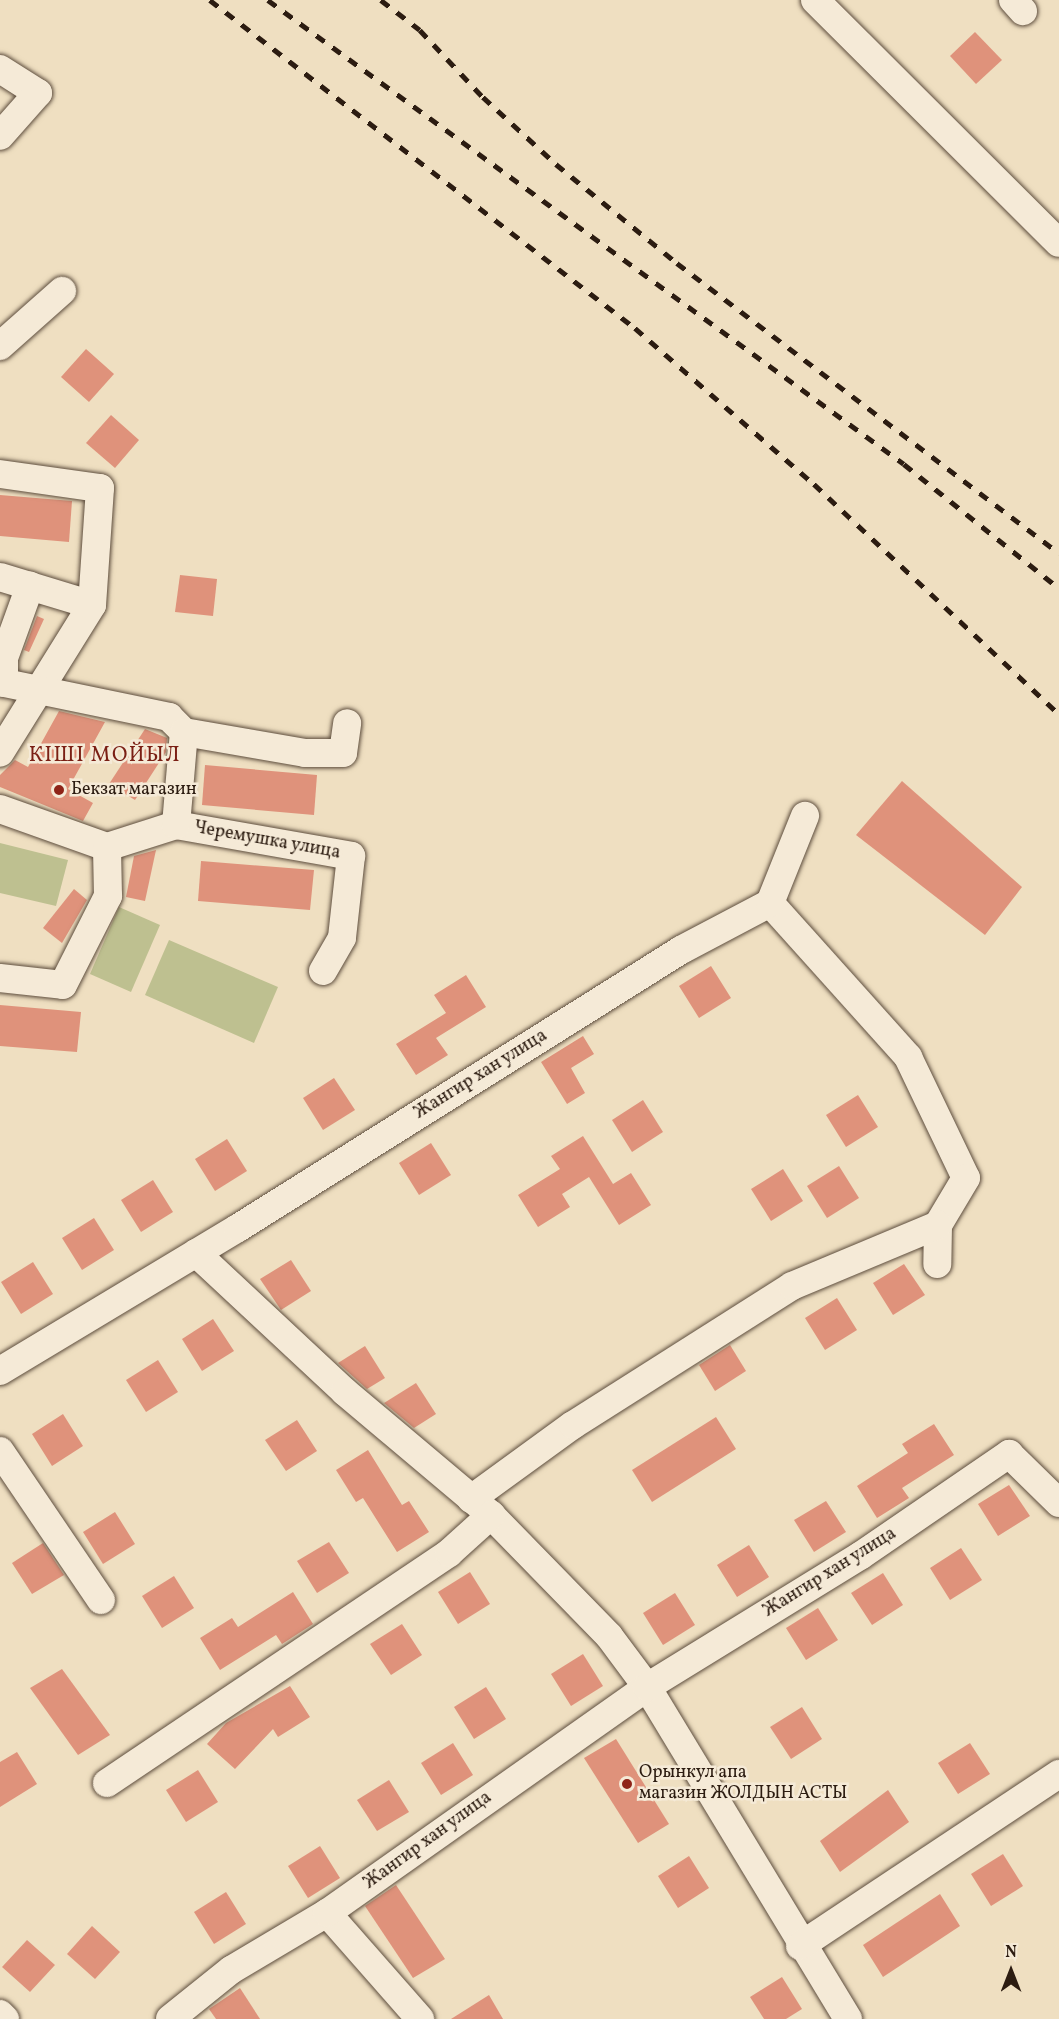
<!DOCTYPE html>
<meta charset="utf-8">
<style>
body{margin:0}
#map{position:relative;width:1059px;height:2019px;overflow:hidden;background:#efdfc1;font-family:Vollkorn,serif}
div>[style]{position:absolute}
.green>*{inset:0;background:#bec090}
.building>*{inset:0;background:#df927b}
.roads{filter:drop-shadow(0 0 2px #5d4d3d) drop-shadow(0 0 2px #5d4d3d)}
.minor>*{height:28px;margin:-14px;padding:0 14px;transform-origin:14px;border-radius:14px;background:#f5ead7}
.rail>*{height:4.5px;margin-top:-2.25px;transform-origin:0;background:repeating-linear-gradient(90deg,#2c1c11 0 10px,transparent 0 20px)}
.dots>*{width:16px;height:16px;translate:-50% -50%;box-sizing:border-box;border:3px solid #f5ead7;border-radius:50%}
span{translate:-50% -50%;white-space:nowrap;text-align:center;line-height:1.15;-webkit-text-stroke:5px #f5ead7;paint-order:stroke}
.poi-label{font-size:18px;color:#2c1c11}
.left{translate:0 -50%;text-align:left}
.street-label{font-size:18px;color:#2c1c11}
.quarter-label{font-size:21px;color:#7a1f14;letter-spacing:1.5px}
.north{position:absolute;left:981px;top:1941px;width:60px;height:60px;-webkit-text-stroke:4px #f5ead7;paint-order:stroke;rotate:0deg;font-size:16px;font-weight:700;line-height:24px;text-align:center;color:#2c1c11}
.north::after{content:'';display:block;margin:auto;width:21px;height:27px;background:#2c1c11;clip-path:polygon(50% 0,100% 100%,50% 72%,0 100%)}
</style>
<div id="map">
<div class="green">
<div style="clip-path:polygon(0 843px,68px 860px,56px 906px,0 893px)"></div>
<div style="clip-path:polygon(119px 907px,160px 925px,131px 992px,90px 974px)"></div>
<div style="clip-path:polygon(169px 940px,278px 987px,254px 1043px,145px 995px)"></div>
</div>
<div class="building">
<div style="clip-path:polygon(975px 32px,1002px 60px,976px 84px,950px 56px)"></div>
<div style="clip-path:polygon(86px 349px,114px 374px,89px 402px,61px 377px)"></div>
<div style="clip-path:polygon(111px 415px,139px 440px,115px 468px,86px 443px)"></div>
<div style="clip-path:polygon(0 495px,72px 501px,69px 542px,0 536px)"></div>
<div style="clip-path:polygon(180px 575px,217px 579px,213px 616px,175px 612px)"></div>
<div style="clip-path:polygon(37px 616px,44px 619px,29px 652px,24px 650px)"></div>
<div style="clip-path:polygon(59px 711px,105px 722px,68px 789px,93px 803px,83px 821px,0 787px,0 775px,15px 760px,28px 767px)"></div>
<div style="clip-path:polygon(145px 729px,167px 738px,166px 752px,135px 800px,109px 784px)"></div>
<div style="clip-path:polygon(205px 765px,317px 775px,314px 815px,202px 805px)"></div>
<div style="clip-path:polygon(902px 781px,1022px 887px,985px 935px,856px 835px)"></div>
<div style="clip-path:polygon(156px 850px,145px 901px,126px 897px,134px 856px)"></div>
<div style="clip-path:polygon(201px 861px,314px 870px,310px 910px,198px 901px)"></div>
<div style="clip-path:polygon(74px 889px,87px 900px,62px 943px,43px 928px)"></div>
<div style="clip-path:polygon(711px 966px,731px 998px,699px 1018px,679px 986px)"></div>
<div style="clip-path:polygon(466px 975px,486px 1007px,436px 1038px,448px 1055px,416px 1075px,396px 1044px,446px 1013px,434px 995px)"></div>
<div style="clip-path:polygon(0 1005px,81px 1012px,77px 1052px,0 1046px)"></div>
<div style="clip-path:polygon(583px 1036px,594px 1054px,571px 1068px,585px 1093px,567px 1104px,541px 1062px)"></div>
<div style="clip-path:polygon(334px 1078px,355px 1110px,323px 1130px,303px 1098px)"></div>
<div style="clip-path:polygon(858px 1095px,878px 1127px,846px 1147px,826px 1115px)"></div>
<div style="clip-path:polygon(643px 1100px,663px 1132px,632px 1152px,612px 1120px)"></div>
<div style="clip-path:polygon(583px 1136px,613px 1184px,631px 1173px,651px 1205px,619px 1225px,589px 1177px,562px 1194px,570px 1207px,538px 1227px,518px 1195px,560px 1169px,551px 1156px)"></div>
<div style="clip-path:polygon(227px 1139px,247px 1171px,215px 1191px,195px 1159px)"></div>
<div style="clip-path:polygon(431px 1143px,451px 1175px,419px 1195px,399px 1163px)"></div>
<div style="clip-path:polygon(839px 1166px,859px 1198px,827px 1218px,807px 1186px)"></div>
<div style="clip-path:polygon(783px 1169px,803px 1201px,771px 1221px,751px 1189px)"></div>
<div style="clip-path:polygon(153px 1180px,173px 1212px,141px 1232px,121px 1200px)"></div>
<div style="clip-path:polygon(94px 1218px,114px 1250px,82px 1270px,62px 1238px)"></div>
<div style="clip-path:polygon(291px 1260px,311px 1291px,281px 1310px,260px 1279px)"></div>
<div style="clip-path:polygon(33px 1262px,53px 1294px,21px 1314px,1px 1282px)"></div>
<div style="clip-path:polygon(904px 1264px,925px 1295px,893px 1315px,873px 1283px)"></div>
<div style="clip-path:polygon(837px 1298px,857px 1330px,825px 1350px,805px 1318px)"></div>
<div style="clip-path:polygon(213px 1319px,234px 1351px,202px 1371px,182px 1339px)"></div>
<div style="clip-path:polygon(730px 1345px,746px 1371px,715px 1391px,699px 1365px)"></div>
<div style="clip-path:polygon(365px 1346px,385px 1378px,367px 1389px,338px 1363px)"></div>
<div style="clip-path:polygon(158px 1360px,178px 1392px,146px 1412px,126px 1380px)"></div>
<div style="clip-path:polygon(416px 1383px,436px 1414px,414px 1428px,384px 1403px)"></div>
<div style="clip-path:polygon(63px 1414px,83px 1446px,52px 1466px,32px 1434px)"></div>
<div style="clip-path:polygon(716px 1417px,736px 1449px,652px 1502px,632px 1470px)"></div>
<div style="clip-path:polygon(297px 1420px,317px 1451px,286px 1471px,265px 1440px)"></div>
<div style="clip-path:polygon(934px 1424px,954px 1455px,902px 1488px,909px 1498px,877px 1518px,857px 1486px,908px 1453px,902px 1444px)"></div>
<div style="clip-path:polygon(368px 1450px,402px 1505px,409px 1501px,429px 1532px,397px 1552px,363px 1498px,356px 1502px,336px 1470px)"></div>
<div style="clip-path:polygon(1009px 1485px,1030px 1516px,998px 1536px,978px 1504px)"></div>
<div style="clip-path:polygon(826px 1501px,846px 1532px,814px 1552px,794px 1520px)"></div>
<div style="clip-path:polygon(115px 1512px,135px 1544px,103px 1564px,83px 1532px)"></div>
<div style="clip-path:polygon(329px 1542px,349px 1573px,317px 1593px,297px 1561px)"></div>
<div style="clip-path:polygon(43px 1543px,64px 1575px,32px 1594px,12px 1563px)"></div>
<div style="clip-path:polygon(749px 1545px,769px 1577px,737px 1597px,717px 1565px)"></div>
<div style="clip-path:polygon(961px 1548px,982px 1580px,950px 1600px,930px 1568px)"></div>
<div style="clip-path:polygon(470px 1572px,490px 1604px,458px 1624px,438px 1592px)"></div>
<div style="clip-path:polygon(883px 1573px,903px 1605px,872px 1625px,851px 1593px)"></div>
<div style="clip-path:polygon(174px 1576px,194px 1608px,162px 1628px,142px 1596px)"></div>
<div style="clip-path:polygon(293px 1592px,313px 1624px,282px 1644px,276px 1635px,220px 1670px,200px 1638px,232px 1618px,238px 1627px)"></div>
<div style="clip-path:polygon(675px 1593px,695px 1625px,663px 1645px,643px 1613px)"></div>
<div style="clip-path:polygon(818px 1608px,838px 1640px,806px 1660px,786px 1628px)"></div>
<div style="clip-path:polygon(402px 1624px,422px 1655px,391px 1675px,370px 1644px)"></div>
<div style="clip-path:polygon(583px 1654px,603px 1686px,571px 1706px,551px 1674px)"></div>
<div style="clip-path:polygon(62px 1669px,110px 1735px,78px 1755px,30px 1688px)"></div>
<div style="clip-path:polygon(290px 1686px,310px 1717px,278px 1737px,273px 1729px,235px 1769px,207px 1744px,226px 1723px)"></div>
<div style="clip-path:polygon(486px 1687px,506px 1719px,474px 1739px,454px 1707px)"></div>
<div style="clip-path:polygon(802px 1707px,822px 1739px,791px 1759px,770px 1727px)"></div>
<div style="clip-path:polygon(616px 1739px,669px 1824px,638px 1843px,584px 1758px)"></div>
<div style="clip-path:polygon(453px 1743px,473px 1775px,441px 1795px,421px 1763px)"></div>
<div style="clip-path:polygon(970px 1743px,990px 1774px,958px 1794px,938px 1763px)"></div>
<div style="clip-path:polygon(17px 1752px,37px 1784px,0 1807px,0 1762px)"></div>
<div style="clip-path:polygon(198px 1770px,218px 1802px,186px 1822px,166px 1790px)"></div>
<div style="clip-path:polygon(389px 1780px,409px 1812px,377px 1831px,357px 1800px)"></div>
<div style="clip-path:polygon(888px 1790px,909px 1822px,840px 1872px,820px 1841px)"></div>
<div style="clip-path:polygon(320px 1846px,340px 1878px,308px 1898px,288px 1866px)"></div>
<div style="clip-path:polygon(1003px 1854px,1023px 1886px,991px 1906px,971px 1874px)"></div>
<div style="clip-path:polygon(689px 1856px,709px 1888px,678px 1908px,658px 1876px)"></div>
<div style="clip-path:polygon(396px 1885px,445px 1959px,413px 1978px,365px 1906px)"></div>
<div style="clip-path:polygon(226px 1892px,246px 1924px,214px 1944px,194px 1912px)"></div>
<div style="clip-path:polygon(940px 1894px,960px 1926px,883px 1977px,863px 1945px)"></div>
<div style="clip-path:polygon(92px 1926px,120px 1952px,95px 1979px,67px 1954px)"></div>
<div style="clip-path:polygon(27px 1940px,55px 1965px,30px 1992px,2px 1967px)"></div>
<div style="clip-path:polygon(782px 1977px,802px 2009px,786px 2019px,764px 2019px,750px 1997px)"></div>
<div style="clip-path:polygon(240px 1988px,260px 2019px,216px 2019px,209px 2009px)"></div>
<div style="clip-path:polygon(489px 1995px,503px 2019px,451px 2019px)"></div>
</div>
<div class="roads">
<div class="minor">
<div style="left:815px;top:0;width:344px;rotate:44.9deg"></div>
<div style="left:1013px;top:0;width:15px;rotate:48deg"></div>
<div style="left:0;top:69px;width:45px;rotate:32.3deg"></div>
<div style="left:38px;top:93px;width:57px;rotate:131.5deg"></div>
<div style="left:0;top:346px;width:83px;rotate:-41.6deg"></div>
<div style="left:0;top:474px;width:101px;rotate:8deg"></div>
<div style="left:100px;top:488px;width:117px;rotate:93.9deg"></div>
<div style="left:92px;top:605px;width:174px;rotate:121.9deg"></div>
<div style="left:0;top:577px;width:96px;rotate:16.9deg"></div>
<div style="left:0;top:682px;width:173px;rotate:11.7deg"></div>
<div style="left:169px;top:717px;width:21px;rotate:45deg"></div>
<div style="left:184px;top:732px;width:123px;rotate:9.8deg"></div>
<div style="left:305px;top:753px;width:38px"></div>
<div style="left:343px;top:753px;width:30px;rotate:-82deg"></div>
<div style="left:4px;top:683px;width:25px;rotate:-90deg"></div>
<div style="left:4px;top:658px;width:77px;rotate:-70.1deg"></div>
<div style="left:0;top:809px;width:114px;rotate:19.6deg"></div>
<div style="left:107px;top:847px;width:72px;rotate:-17.7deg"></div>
<div style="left:176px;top:825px;width:178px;rotate:10deg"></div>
<div style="left:351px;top:856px;width:82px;rotate:96.3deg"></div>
<div style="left:342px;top:938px;width:38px;rotate:120deg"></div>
<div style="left:176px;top:825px;width:93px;rotate:-85.1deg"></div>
<div style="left:770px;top:903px;width:207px;rotate:48.1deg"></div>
<div style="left:908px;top:1057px;width:134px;rotate:64.4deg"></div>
<div style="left:966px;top:1178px;width:55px;rotate:120.8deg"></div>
<div style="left:938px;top:1225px;width:39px;rotate:91deg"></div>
<div style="left:0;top:978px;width:63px;rotate:6.3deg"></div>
<div style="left:63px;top:985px;width:100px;rotate:-63.2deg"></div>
<div style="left:108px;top:896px;width:49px;rotate:-91.2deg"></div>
<div style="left:196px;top:1253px;width:204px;rotate:43deg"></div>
<div style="left:345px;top:1392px;width:191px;rotate:40.1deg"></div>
<div style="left:491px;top:1515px;width:169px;rotate:45.7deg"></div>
<div style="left:609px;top:1636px;width:64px;rotate:53.3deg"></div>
<div style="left:647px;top:1687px;width:388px;rotate:58.8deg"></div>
<div style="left:0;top:1371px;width:278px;rotate:-31deg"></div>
<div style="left:238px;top:1228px;width:523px;rotate:-32.11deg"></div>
<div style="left:681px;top:950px;width:101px;rotate:-27.8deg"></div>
<div style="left:770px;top:903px;width:94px;rotate:-68.1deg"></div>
<div style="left:0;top:1451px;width:180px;rotate:55.9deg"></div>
<div style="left:471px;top:1499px;width:126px;rotate:-36deg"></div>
<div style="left:573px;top:1425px;width:259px;rotate:-32.4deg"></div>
<div style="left:792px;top:1286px;width:158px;rotate:-22.7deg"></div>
<div style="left:107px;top:1783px;width:412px;rotate:-33.9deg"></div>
<div style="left:449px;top:1553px;width:57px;rotate:-42.1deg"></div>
<div style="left:327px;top:1913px;width:141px;rotate:48.7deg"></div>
<div style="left:800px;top:1946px;width:311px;rotate:-33.6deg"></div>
<div style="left:0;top:2014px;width:7px;rotate:45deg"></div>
<div style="left:170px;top:2019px;width:78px;rotate:-38.8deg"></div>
<div style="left:231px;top:1970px;width:112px;rotate:-30.7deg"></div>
<div style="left:327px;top:1913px;width:392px;rotate:-35.2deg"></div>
<div style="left:647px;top:1687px;width:250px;rotate:-31.6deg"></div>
<div style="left:860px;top:1556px;width:181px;rotate:-34.4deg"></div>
<div style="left:1009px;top:1454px;width:70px;rotate:44.4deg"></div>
</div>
</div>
<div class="rail">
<div style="left:210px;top:0;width:537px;rotate:37.66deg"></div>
<div style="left:635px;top:328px;width:237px;rotate:41.1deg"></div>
<div style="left:814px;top:484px;width:336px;rotate:43.2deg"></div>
<div style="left:268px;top:0;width:787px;rotate:36.11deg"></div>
<div style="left:904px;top:464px;width:198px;rotate:38.7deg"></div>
<div style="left:381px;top:0;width:49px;rotate:37.6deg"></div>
<div style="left:420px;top:30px;width:92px;rotate:46.8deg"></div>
<div style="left:483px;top:97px;width:99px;rotate:42.5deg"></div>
<div style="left:556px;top:164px;width:156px;rotate:39.3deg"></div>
<div style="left:677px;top:263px;width:480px;rotate:37.2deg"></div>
</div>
<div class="dots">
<div style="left:59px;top:790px;background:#8f2418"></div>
<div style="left:627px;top:1784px;background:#8f2418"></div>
</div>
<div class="poi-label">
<span class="left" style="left:71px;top:790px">Бекзат магазин</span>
<span class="left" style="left:639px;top:1784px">Орынкул апа<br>магазин ЖОЛДЫН АСТЫ</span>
</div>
<div class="street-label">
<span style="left:267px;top:841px;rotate:10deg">Черемушка улица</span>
<span style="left:481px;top:1075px;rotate:-32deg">Жангир хан улица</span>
<span style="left:830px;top:1573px;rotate:-32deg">Жангир хан улица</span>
<span style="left:428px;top:1841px;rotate:-36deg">Жангир хан улица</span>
</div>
<div class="quarter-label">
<span style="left:105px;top:756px">КІШІ МОЙЫЛ</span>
</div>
<div class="north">N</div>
</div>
